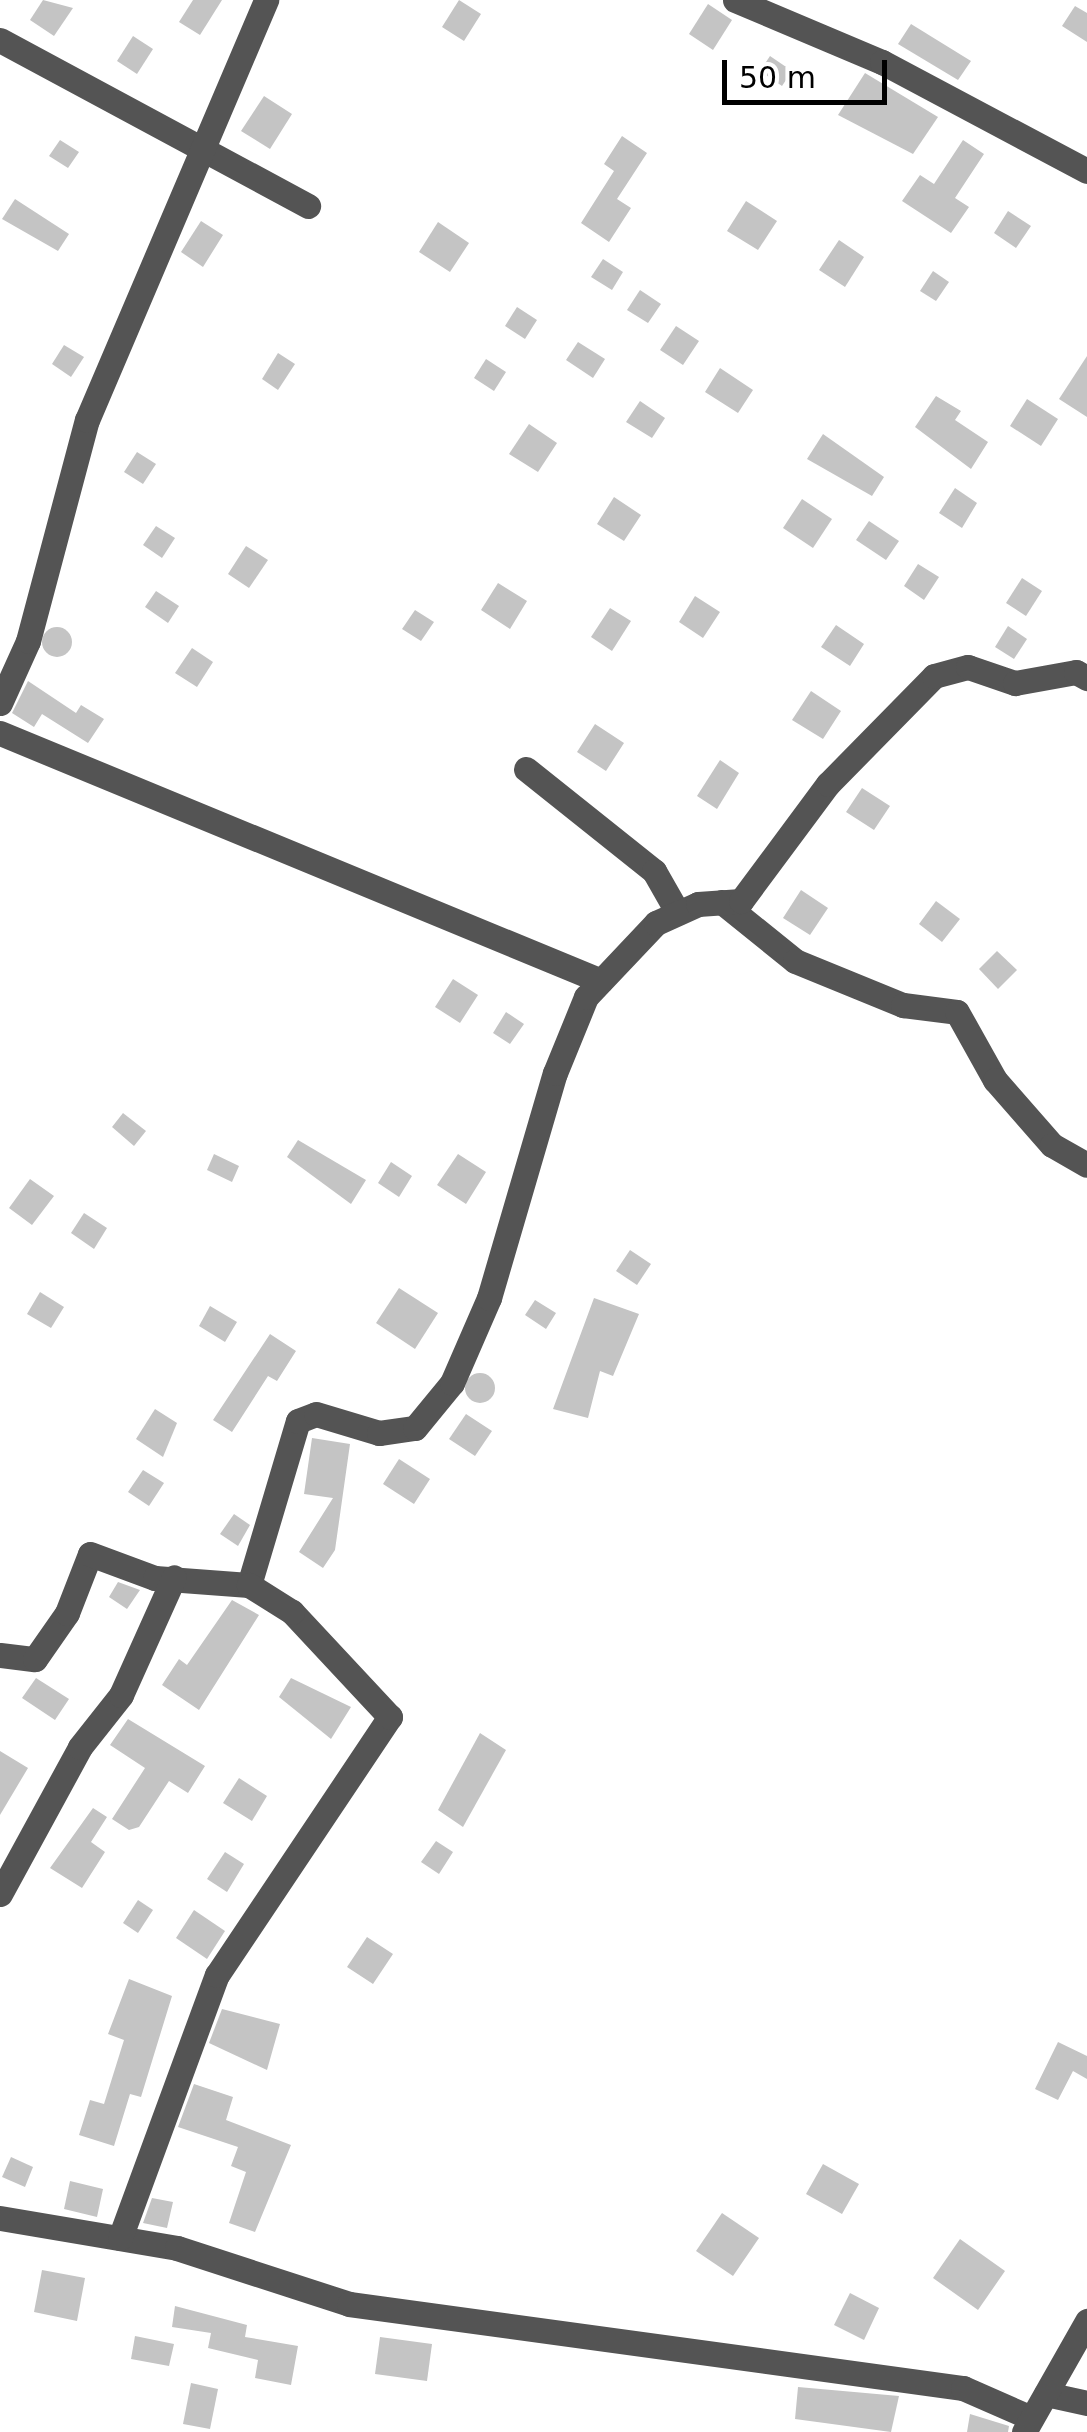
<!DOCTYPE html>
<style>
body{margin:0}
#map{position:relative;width:1087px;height:2432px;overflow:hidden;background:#fff;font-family:"DejaVu Sans",sans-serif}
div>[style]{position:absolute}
.building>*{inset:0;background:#c4c4c4}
.round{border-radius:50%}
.minor>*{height:25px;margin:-12.5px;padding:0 12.5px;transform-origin:12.5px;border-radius:12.5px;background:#545454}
span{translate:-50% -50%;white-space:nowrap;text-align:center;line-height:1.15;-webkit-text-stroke:8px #fff;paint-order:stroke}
.scale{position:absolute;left:722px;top:60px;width:165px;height:45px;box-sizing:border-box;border:5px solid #000;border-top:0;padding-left:12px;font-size:30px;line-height:35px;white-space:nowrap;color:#000;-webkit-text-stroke:8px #fff;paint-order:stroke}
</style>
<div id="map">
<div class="building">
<div style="clip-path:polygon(43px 0,73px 8px,54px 36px,30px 20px)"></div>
<div style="clip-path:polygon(193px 0,222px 0,200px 35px,179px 22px)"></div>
<div style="clip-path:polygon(459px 0,481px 14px,464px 41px,442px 27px)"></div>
<div style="clip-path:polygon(708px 4px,732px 20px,713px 50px,689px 34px)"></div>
<div style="clip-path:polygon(1075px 6px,1087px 13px,1087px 42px,1062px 26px)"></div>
<div style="clip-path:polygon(911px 24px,971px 61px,958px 80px,898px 44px)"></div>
<div style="clip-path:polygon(133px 36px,153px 49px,137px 74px,117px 61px)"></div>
<div style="clip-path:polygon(770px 56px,792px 71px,782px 86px,760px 71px)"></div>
<div style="clip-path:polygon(865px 73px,938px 117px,913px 154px,838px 115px)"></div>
<div style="clip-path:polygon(264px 96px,292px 114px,270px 149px,241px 131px)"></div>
<div style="clip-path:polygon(622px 136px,647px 153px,617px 199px,631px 208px,609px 242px,581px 223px,614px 171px,604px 164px)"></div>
<div style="clip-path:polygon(60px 140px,79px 152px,68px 168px,49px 156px)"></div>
<div style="clip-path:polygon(963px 140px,984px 154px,955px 198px,969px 207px,951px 233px,902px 201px,920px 175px,934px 184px)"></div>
<div style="clip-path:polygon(15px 199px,69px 234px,58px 251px,2px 219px)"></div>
<div style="clip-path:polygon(746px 201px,777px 221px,758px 250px,727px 231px)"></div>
<div style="clip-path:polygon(1008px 211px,1031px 226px,1016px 248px,994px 233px)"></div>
<div style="clip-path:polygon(201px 221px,223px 235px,203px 267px,181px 252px)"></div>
<div style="clip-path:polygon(438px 222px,469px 243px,450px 272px,419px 252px)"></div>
<div style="clip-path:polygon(839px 240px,864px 257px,845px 287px,819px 270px)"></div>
<div style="clip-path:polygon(603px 259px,623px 272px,612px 290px,591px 277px)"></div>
<div style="clip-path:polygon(933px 271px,949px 282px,936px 301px,920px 291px)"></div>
<div style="clip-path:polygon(640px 290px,661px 304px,648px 323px,627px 310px)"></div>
<div style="clip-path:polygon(517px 307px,537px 320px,525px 339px,505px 326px)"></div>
<div style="clip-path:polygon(676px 326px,699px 341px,683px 365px,660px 350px)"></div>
<div style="clip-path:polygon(578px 342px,605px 359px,593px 378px,566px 360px)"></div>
<div style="clip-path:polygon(64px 345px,84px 357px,71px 377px,52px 364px)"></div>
<div style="clip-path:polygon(278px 353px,295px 364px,278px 390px,262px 379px)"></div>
<div style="clip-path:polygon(1087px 356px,1087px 417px,1059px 399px)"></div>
<div style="clip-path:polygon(486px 359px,506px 372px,494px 391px,474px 378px)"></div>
<div style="clip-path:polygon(720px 368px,753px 390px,738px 413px,705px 392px)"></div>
<div style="clip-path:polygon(936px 396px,961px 411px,955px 420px,988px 442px,971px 469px,915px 427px)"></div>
<div style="clip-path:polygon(1027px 399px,1058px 419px,1041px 446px,1010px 426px)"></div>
<div style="clip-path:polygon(640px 401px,665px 418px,652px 438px,626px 422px)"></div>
<div style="clip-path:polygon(529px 424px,557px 443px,538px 472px,509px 454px)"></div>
<div style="clip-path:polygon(823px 434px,884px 477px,872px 496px,807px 459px)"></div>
<div style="clip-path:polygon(137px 452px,156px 464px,143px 484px,124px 472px)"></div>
<div style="clip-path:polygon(955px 488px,977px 503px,962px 528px,939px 513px)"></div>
<div style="clip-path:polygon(614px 497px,641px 515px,624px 541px,597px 524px)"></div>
<div style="clip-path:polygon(802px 499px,832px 519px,813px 548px,783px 528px)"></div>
<div style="clip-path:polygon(869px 521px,899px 541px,886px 560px,856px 540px)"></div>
<div style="clip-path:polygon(156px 526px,175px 538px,162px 558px,143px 545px)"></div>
<div style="clip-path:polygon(246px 546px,268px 560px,249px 588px,228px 574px)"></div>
<div style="clip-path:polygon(918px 564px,939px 577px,924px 600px,904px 586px)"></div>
<div style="clip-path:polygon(1022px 578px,1042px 591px,1026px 616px,1006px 603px)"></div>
<div style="clip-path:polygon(498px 583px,527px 601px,510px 629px,481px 610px)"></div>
<div style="clip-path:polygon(156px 591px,179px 606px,168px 623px,145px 607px)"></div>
<div style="clip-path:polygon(695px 596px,720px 612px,703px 638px,679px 622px)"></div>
<div style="clip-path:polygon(610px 608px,631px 621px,612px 651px,591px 637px)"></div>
<div style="clip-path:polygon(415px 610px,434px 622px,421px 641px,402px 629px)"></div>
<div style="clip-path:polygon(836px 625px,864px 644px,850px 666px,821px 647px)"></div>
<div style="clip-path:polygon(1008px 626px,1027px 639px,1014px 659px,995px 647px)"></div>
<div class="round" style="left:42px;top:627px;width:30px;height:30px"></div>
<div style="clip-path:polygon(192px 648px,213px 662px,197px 687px,175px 673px)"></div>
<div style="clip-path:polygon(28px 681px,76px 713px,81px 705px,104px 719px,88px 743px,42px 714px,34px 727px,12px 713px)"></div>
<div style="clip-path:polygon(811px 691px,841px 711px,823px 739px,792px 720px)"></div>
<div style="clip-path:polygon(595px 724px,624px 743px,606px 771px,577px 752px)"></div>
<div style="clip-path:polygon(720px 760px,739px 773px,717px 809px,697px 796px)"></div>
<div style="clip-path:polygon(862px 788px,890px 806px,874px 830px,846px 812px)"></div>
<div style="clip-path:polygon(801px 890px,828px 908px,810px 935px,783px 918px)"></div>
<div style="clip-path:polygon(936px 901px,960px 919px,942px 942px,919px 924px)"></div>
<div style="clip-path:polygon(997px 951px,1017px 970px,998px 989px,979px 969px)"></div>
<div style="clip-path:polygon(453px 979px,478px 995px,460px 1023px,435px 1007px)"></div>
<div style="clip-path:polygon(506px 1012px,524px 1024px,510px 1044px,493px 1033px)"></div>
<div style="clip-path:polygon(123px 1113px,146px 1131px,134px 1146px,112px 1127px)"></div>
<div style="clip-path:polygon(298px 1140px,366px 1180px,351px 1204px,287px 1157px)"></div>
<div style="clip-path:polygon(214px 1154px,239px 1166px,232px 1182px,207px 1170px)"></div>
<div style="clip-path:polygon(458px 1154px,486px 1172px,466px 1204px,437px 1185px)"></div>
<div style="clip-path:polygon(391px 1162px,412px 1176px,399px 1197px,378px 1183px)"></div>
<div style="clip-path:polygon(30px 1179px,54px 1196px,32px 1225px,9px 1208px)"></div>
<div style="clip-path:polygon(84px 1213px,107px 1228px,94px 1249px,71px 1233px)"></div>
<div style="clip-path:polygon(630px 1250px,651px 1264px,637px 1285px,616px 1271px)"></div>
<div style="clip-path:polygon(399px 1288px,438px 1313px,415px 1349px,376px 1323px)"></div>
<div style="clip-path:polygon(40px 1292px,64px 1307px,51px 1328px,27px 1314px)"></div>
<div style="clip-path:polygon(594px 1298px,639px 1314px,613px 1376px,600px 1371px,588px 1418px,553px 1409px)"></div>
<div style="clip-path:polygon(535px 1300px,556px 1313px,546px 1329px,525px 1315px)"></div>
<div style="clip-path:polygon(210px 1306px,237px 1322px,225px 1342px,199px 1326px)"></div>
<div style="clip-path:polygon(270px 1334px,296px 1351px,277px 1381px,268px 1376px,232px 1432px,213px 1420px)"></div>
<div class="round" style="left:465px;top:1373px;width:30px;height:30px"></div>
<div style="clip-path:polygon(155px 1409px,177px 1423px,163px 1457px,136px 1439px)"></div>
<div style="clip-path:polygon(466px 1414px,492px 1431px,475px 1456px,449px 1439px)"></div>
<div style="clip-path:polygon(312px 1438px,350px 1444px,335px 1550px,323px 1568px,299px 1552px,333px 1498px,304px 1494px)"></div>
<div style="clip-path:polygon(399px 1459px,430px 1479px,414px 1504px,383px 1484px)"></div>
<div style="clip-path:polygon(143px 1470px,164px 1483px,149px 1506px,128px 1492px)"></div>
<div style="clip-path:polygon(234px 1514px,250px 1525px,238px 1546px,220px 1534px)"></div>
<div style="clip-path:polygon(118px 1582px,140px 1590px,127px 1609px,109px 1597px)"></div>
<div style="clip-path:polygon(232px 1600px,259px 1615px,199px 1710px,162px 1685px,179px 1659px,187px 1665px)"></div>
<div style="clip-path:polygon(36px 1678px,69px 1699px,55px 1720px,22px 1698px)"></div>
<div style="clip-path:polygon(291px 1678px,351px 1707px,331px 1739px,279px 1697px)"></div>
<div style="clip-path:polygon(128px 1719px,205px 1766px,188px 1793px,169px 1781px,139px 1827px,129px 1830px,112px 1819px,145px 1768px,110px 1745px)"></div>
<div style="clip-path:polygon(480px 1733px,506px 1750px,463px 1827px,438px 1810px)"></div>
<div style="clip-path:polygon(0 1751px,28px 1768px,0 1815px)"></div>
<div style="clip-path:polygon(239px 1778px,267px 1796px,252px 1821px,223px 1803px)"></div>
<div style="clip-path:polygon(93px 1808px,107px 1817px,91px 1842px,105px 1852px,82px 1888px,50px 1868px)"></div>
<div style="clip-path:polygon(436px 1841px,453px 1852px,439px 1874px,421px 1862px)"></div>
<div style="clip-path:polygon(225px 1852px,244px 1864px,227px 1892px,207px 1879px)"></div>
<div style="clip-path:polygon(138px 1900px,153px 1910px,138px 1933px,123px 1923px)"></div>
<div style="clip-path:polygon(194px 1910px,225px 1931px,207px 1959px,176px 1938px)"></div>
<div style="clip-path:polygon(367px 1937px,393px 1954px,373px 1984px,347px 1967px)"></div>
<div style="clip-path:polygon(129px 1979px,172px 1996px,141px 2097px,130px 2094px,114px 2146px,79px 2135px,90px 2100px,104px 2104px,124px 2040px,108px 2034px)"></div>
<div style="clip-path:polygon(222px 2009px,280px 2024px,267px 2070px,209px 2043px)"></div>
<div style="clip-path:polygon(1058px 2042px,1087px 2056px,1087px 2079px,1073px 2071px,1058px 2100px,1035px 2089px)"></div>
<div style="clip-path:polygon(194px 2084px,233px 2097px,226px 2120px,291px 2145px,255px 2232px,229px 2223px,246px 2172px,231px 2166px,238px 2147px,178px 2127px)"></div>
<div style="clip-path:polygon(11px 2157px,33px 2167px,25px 2187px,2px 2177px)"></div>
<div style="clip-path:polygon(823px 2164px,859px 2184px,842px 2214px,806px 2194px)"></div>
<div style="clip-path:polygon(70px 2181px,103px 2189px,97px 2217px,64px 2209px)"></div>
<div style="clip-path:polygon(152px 2198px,173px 2202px,167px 2228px,143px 2223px)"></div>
<div style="clip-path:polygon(722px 2213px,759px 2238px,733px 2276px,696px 2251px)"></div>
<div style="clip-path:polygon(960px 2239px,1005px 2271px,978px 2310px,933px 2278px)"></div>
<div style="clip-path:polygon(42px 2270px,85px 2278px,77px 2321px,34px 2312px)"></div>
<div style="clip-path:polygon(850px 2293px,879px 2308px,864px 2340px,834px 2325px)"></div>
<div style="clip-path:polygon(175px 2306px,247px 2325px,245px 2337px,298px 2346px,291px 2385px,255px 2378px,258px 2360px,208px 2348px,211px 2333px,172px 2327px)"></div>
<div style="clip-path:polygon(135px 2336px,174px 2344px,169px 2366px,131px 2359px)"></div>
<div style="clip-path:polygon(380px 2337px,432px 2344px,427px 2381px,375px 2374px)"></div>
<div style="clip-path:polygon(191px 2383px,218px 2389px,210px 2429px,183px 2424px)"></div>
<div style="clip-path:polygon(798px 2387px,899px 2396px,891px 2432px,795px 2419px)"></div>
<div style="clip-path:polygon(970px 2414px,1009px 2426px,1008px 2432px,967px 2432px)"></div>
</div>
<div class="minor">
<div style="left:735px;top:0;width:160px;rotate:22.9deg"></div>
<div style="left:882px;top:62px;width:232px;rotate:28deg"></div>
<div style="left:0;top:40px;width:350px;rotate:28.3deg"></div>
<div style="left:0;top:703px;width:68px;rotate:-65.7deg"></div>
<div style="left:28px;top:641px;width:229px;rotate:-75.1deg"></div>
<div style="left:87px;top:420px;width:457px;rotate:-66.9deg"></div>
<div style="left:0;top:733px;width:650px;rotate:22.42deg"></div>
<div style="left:526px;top:769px;width:164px;rotate:38.6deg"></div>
<div style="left:654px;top:871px;width:48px;rotate:60.3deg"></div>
<div style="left:722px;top:902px;width:94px;rotate:38.9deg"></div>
<div style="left:795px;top:961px;width:117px;rotate:22.2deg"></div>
<div style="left:903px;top:1005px;width:54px;rotate:7.4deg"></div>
<div style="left:957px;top:1012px;width:78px;rotate:60.8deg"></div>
<div style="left:995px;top:1080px;width:86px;rotate:48.8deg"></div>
<div style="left:1052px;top:1145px;width:40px;rotate:29.7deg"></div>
<div style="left:0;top:1655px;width:35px;rotate:7deg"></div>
<div style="left:35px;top:1659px;width:56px;rotate:-55.2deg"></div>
<div style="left:67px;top:1613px;width:63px;rotate:-68.7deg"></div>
<div style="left:90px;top:1554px;width:69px;rotate:20.3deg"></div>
<div style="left:155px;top:1578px;width:94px;rotate:4.3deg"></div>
<div style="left:249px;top:1585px;width:171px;rotate:-73.4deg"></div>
<div style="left:298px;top:1421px;width:19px;rotate:-21deg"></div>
<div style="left:316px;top:1414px;width:66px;rotate:16.8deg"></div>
<div style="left:379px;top:1433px;width:36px;rotate:-8deg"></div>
<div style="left:415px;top:1428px;width:58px;rotate:-50.6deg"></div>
<div style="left:452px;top:1383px;width:93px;rotate:-66.5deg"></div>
<div style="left:489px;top:1298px;width:234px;rotate:-73.7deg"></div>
<div style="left:555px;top:1073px;width:82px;rotate:-67.8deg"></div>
<div style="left:586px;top:997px;width:102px;rotate:-46.6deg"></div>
<div style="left:656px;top:923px;width:46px;rotate:-24.3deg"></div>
<div style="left:698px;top:904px;width:43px;rotate:-4deg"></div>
<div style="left:741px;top:901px;width:146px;rotate:-53.4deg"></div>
<div style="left:828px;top:784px;width:151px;rotate:-45.5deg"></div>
<div style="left:934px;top:676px;width:35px;rotate:-15deg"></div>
<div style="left:968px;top:667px;width:50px;rotate:18.8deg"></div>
<div style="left:1015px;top:683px;width:62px;rotate:-10.2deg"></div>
<div style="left:1076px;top:672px;width:13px;rotate:29deg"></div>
<div style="left:0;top:1894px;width:167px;rotate:-61.4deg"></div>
<div style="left:80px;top:1747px;width:66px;rotate:-51.7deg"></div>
<div style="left:121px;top:1695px;width:129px;rotate:-65.8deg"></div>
<div style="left:0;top:2218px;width:180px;rotate:9.6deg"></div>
<div style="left:177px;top:2248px;width:181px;rotate:18deg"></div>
<div style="left:349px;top:2304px;width:620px;rotate:7.79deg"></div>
<div style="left:963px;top:2388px;width:72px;rotate:23.7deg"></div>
<div style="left:120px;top:2238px;width:280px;rotate:-69.8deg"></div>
<div style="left:217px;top:1975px;width:311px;rotate:-56.2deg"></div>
<div style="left:390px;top:1717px;width:144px;rotate:-133deg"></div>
<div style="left:292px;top:1612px;width:51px;rotate:-147.9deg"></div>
<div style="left:1046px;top:2394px;width:42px;rotate:12.4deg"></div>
<div style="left:1024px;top:2432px;width:128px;rotate:-60.4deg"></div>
</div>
<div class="scale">50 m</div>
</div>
